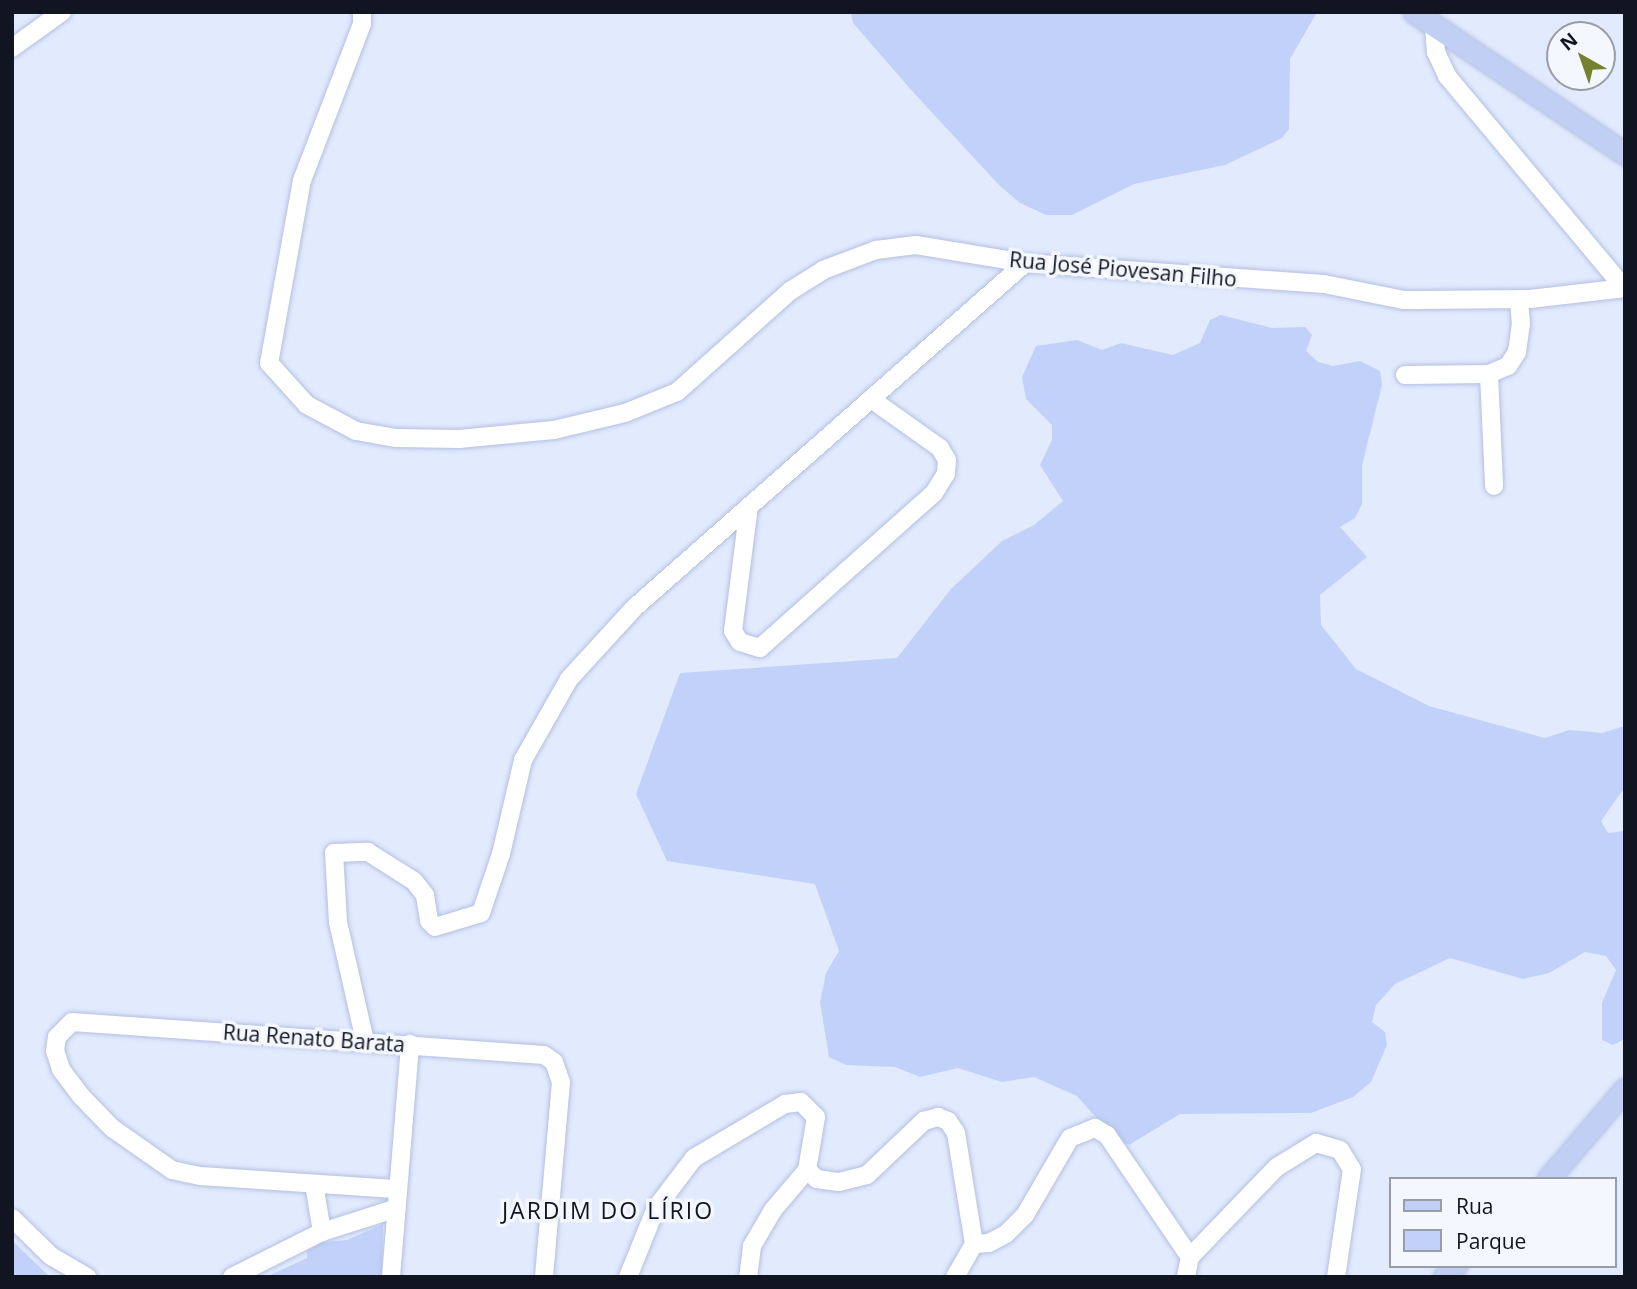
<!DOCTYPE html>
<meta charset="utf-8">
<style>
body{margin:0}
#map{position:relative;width:1637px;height:1289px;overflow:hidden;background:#e2eafe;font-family:"Open Sans",sans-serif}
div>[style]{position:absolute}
.green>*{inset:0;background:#c1d1f9}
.roads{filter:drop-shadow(0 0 2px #b3c0e0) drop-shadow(0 0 2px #b3c0e0)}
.minor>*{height:18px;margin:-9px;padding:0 9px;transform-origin:9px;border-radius:9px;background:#fff}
.major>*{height:21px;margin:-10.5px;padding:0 10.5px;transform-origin:10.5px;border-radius:10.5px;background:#c1cff4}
span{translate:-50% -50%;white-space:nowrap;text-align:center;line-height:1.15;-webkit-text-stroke:7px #f4f7fe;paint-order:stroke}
.street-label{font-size:21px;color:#111521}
.neighbourhood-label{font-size:23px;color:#111521;letter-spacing:2px}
.frame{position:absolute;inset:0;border:14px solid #111521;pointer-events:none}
.legend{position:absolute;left:1389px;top:1177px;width:228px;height:91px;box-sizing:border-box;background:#f4f7fe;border:2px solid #999da6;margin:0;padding:9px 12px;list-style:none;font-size:21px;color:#111521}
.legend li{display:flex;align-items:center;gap:14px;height:35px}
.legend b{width:35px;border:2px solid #999da6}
.north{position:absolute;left:1546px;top:21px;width:70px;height:70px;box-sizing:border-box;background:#f4f7fe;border:2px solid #999da6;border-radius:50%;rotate:320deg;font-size:19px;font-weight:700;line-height:28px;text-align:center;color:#111521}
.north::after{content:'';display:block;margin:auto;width:24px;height:32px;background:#748230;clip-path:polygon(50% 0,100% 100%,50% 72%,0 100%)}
</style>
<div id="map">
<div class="green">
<div style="clip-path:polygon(1317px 12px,1290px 59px,1289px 129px,1282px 138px,1225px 165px,1134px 184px,1072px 215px,1046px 215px,1020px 203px,999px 185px,913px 92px,853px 23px,851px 14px)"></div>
<div style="clip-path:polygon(1221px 315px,1272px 328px,1305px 327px,1312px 335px,1306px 351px,1318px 362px,1333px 366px,1360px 361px,1380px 371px,1382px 385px,1362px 465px,1362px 504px,1355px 518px,1340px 527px,1367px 557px,1320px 595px,1321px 625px,1356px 669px,1429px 706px,1545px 738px,1569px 730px,1602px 733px,1625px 726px,1625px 787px,1601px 821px,1608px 833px,1625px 831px,1625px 1039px,1613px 1045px,1602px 1040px,1602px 1003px,1616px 970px,1606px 956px,1585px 952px,1549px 973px,1523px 979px,1450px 958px,1395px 984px,1376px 1005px,1372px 1022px,1385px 1032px,1387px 1045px,1371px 1082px,1353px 1097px,1311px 1113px,1180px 1114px,1129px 1145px,1115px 1139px,1077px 1096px,1034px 1077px,1002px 1082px,958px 1068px,920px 1077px,895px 1067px,846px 1065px,829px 1057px,820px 1002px,826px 973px,839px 951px,815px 884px,667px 861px,636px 794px,680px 673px,897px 658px,951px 589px,1002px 541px,1034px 525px,1063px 501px,1040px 465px,1052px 440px,1052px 425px,1026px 399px,1022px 377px,1036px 346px,1077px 340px,1102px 350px,1121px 343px,1173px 355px,1200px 343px,1210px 320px)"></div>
<div style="clip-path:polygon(383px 1224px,382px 1277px,266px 1277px,307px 1258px,307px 1244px,347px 1240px)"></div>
<div style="clip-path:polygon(12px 1240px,22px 1250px,50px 1277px,12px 1277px)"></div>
</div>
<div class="roads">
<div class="minor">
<div style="left:362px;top:12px;width:12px;rotate:90deg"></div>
<div style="left:362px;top:24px;width:167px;rotate:111deg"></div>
<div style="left:302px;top:180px;width:186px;rotate:100.2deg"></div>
<div style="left:269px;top:363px;width:57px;rotate:47.9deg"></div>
<div style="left:307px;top:405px;width:55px;rotate:28deg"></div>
<div style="left:356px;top:431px;width:41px;rotate:9.9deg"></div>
<div style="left:396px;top:438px;width:63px;rotate:0.9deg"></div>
<div style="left:459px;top:439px;width:95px;rotate:-5.4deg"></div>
<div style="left:554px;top:430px;width:73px;rotate:-13.5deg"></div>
<div style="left:625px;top:413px;width:56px;rotate:-22deg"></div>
<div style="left:677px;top:392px;width:152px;rotate:-41.8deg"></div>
<div style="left:790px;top:291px;width:39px;rotate:-32deg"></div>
<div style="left:823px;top:270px;width:57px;rotate:-20.7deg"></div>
<div style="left:876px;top:250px;width:40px;rotate:-7.1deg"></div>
<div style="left:916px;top:245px;width:110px;rotate:9.4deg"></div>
<div style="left:1025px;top:263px;width:300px;rotate:4deg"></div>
<div style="left:1324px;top:284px;width:82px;rotate:11.3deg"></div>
<div style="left:1404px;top:300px;width:126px;rotate:-0.5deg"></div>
<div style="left:1530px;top:299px;width:96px;rotate:-6.6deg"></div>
<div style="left:1434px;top:25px;width:27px;rotate:86deg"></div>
<div style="left:1436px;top:52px;width:26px;rotate:65deg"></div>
<div style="left:1447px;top:76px;width:276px;rotate:50.1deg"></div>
<div style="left:12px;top:48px;width:62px;rotate:-35.8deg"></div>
<div style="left:1489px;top:374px;width:112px;rotate:87.4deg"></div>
<div style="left:1405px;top:375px;width:84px;rotate:-0.7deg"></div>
<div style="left:1489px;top:374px;width:21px;rotate:-23deg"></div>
<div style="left:1508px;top:366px;width:17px;rotate:-57deg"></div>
<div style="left:1517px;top:352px;width:28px;rotate:-82deg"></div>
<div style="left:1521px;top:324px;width:25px;rotate:-95deg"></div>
<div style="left:749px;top:506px;width:126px;rotate:97.3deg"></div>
<div style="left:733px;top:631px;width:13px;rotate:58deg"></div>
<div style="left:740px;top:642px;width:21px;rotate:17deg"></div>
<div style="left:760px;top:648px;width:233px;rotate:-41.7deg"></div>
<div style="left:934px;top:493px;width:22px;rotate:-58deg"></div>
<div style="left:946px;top:474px;width:14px;rotate:-86deg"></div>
<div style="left:947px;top:460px;width:14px;rotate:-120deg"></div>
<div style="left:940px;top:448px;width:85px;rotate:-144.6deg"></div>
<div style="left:365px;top:1041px;width:122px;rotate:-102.8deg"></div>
<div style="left:338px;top:922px;width:69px;rotate:-93.3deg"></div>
<div style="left:334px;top:853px;width:34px;rotate:-2deg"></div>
<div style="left:368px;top:852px;width:54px;rotate:32.2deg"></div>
<div style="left:414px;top:881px;width:18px;rotate:52deg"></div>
<div style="left:425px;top:895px;width:26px;rotate:81deg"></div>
<div style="left:429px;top:921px;width:8px;rotate:45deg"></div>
<div style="left:435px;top:927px;width:48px;rotate:-16.9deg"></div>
<div style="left:481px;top:913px;width:62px;rotate:-71.3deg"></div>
<div style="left:501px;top:854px;width:97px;rotate:-76.8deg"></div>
<div style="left:523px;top:760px;width:93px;rotate:-60.4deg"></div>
<div style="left:569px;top:679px;width:96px;rotate:-47.5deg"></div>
<div style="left:634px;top:608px;width:521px;rotate:-41.42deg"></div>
<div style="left:807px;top:1170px;width:13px;rotate:42deg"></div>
<div style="left:817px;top:1179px;width:22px;rotate:8deg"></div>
<div style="left:839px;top:1182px;width:29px;rotate:-14deg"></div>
<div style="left:867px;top:1175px;width:79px;rotate:-43.5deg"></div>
<div style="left:924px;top:1121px;width:15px;rotate:-16deg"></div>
<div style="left:938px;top:1117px;width:11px;rotate:22deg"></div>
<div style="left:948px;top:1121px;width:14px;rotate:56deg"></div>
<div style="left:956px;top:1133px;width:112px;rotate:80.8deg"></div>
<div style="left:314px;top:1184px;width:49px;rotate:80.5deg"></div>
<div style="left:395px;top:1189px;width:195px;rotate:-176.2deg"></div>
<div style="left:200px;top:1176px;width:29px;rotate:-168deg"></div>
<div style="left:172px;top:1170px;width:73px;rotate:-145deg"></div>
<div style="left:112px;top:1128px;width:45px;rotate:-134.1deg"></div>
<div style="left:81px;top:1096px;width:34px;rotate:-127deg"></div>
<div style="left:61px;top:1069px;width:19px;rotate:-108deg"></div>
<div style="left:55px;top:1051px;width:14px;rotate:-82deg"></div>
<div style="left:57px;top:1037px;width:21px;rotate:-45deg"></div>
<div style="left:72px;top:1022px;width:473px;rotate:4deg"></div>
<div style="left:544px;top:1055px;width:12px;rotate:35deg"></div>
<div style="left:554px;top:1062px;width:21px;rotate:71deg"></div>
<div style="left:561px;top:1082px;width:196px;rotate:95deg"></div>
<div style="left:12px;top:1218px;width:54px;rotate:44.3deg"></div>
<div style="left:51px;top:1256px;width:42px;rotate:30.3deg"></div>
<div style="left:974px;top:1244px;width:15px;rotate:-4deg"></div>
<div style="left:989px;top:1243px;width:19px;rotate:-28deg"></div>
<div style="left:1006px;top:1234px;width:27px;rotate:-45deg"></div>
<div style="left:1025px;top:1215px;width:89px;rotate:-59.7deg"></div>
<div style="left:1070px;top:1138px;width:27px;rotate:-22deg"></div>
<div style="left:1095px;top:1128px;width:14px;rotate:30deg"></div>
<div style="left:1107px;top:1135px;width:148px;rotate:55.8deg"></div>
<div style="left:1190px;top:1257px;width:125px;rotate:-46deg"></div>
<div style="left:1277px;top:1167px;width:46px;rotate:-31.6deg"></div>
<div style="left:1316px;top:1143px;width:25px;rotate:16deg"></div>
<div style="left:1340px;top:1150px;width:22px;rotate:58deg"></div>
<div style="left:1352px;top:1169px;width:109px;rotate:98.4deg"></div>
<div style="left:232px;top:1277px;width:101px;rotate:-26.6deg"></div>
<div style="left:322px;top:1232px;width:76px;rotate:-17.7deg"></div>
<div style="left:391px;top:1277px;width:234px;rotate:-85.3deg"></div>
<div style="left:628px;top:1277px;width:74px;rotate:-67.9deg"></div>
<div style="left:656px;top:1208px;width:63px;rotate:-52.8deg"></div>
<div style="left:694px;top:1158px;width:106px;rotate:-30.7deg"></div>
<div style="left:785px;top:1104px;width:16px;rotate:-7deg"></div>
<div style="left:801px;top:1102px;width:21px;rotate:45deg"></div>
<div style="left:816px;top:1117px;width:54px;rotate:99.6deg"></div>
<div style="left:807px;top:1170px;width:52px;rotate:130.4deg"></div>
<div style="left:773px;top:1210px;width:42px;rotate:120.3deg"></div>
<div style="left:752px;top:1246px;width:31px;rotate:97deg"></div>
<div style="left:955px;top:1277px;width:38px;rotate:-60deg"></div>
<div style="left:1186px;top:1277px;width:20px;rotate:-79deg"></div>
</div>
<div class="major">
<div style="left:1414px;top:12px;width:254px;rotate:33.9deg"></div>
<div style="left:1548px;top:1179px;width:118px;rotate:-49.5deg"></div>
<div style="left:1444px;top:1277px;width:16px;rotate:-43deg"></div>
</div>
</div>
<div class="street-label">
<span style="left:1123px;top:269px;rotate:5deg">Rua José Piovesan Filho</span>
<span style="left:314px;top:1038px;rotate:4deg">Rua Renato Barata</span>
</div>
<div class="neighbourhood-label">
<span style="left:608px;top:1210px">JARDIM DO LÍRIO</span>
</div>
<div class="frame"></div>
<ul class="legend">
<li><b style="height:9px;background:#c1cff4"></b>Rua</li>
<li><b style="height:19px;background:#c1d1f9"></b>Parque</li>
</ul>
<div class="north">N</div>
</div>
